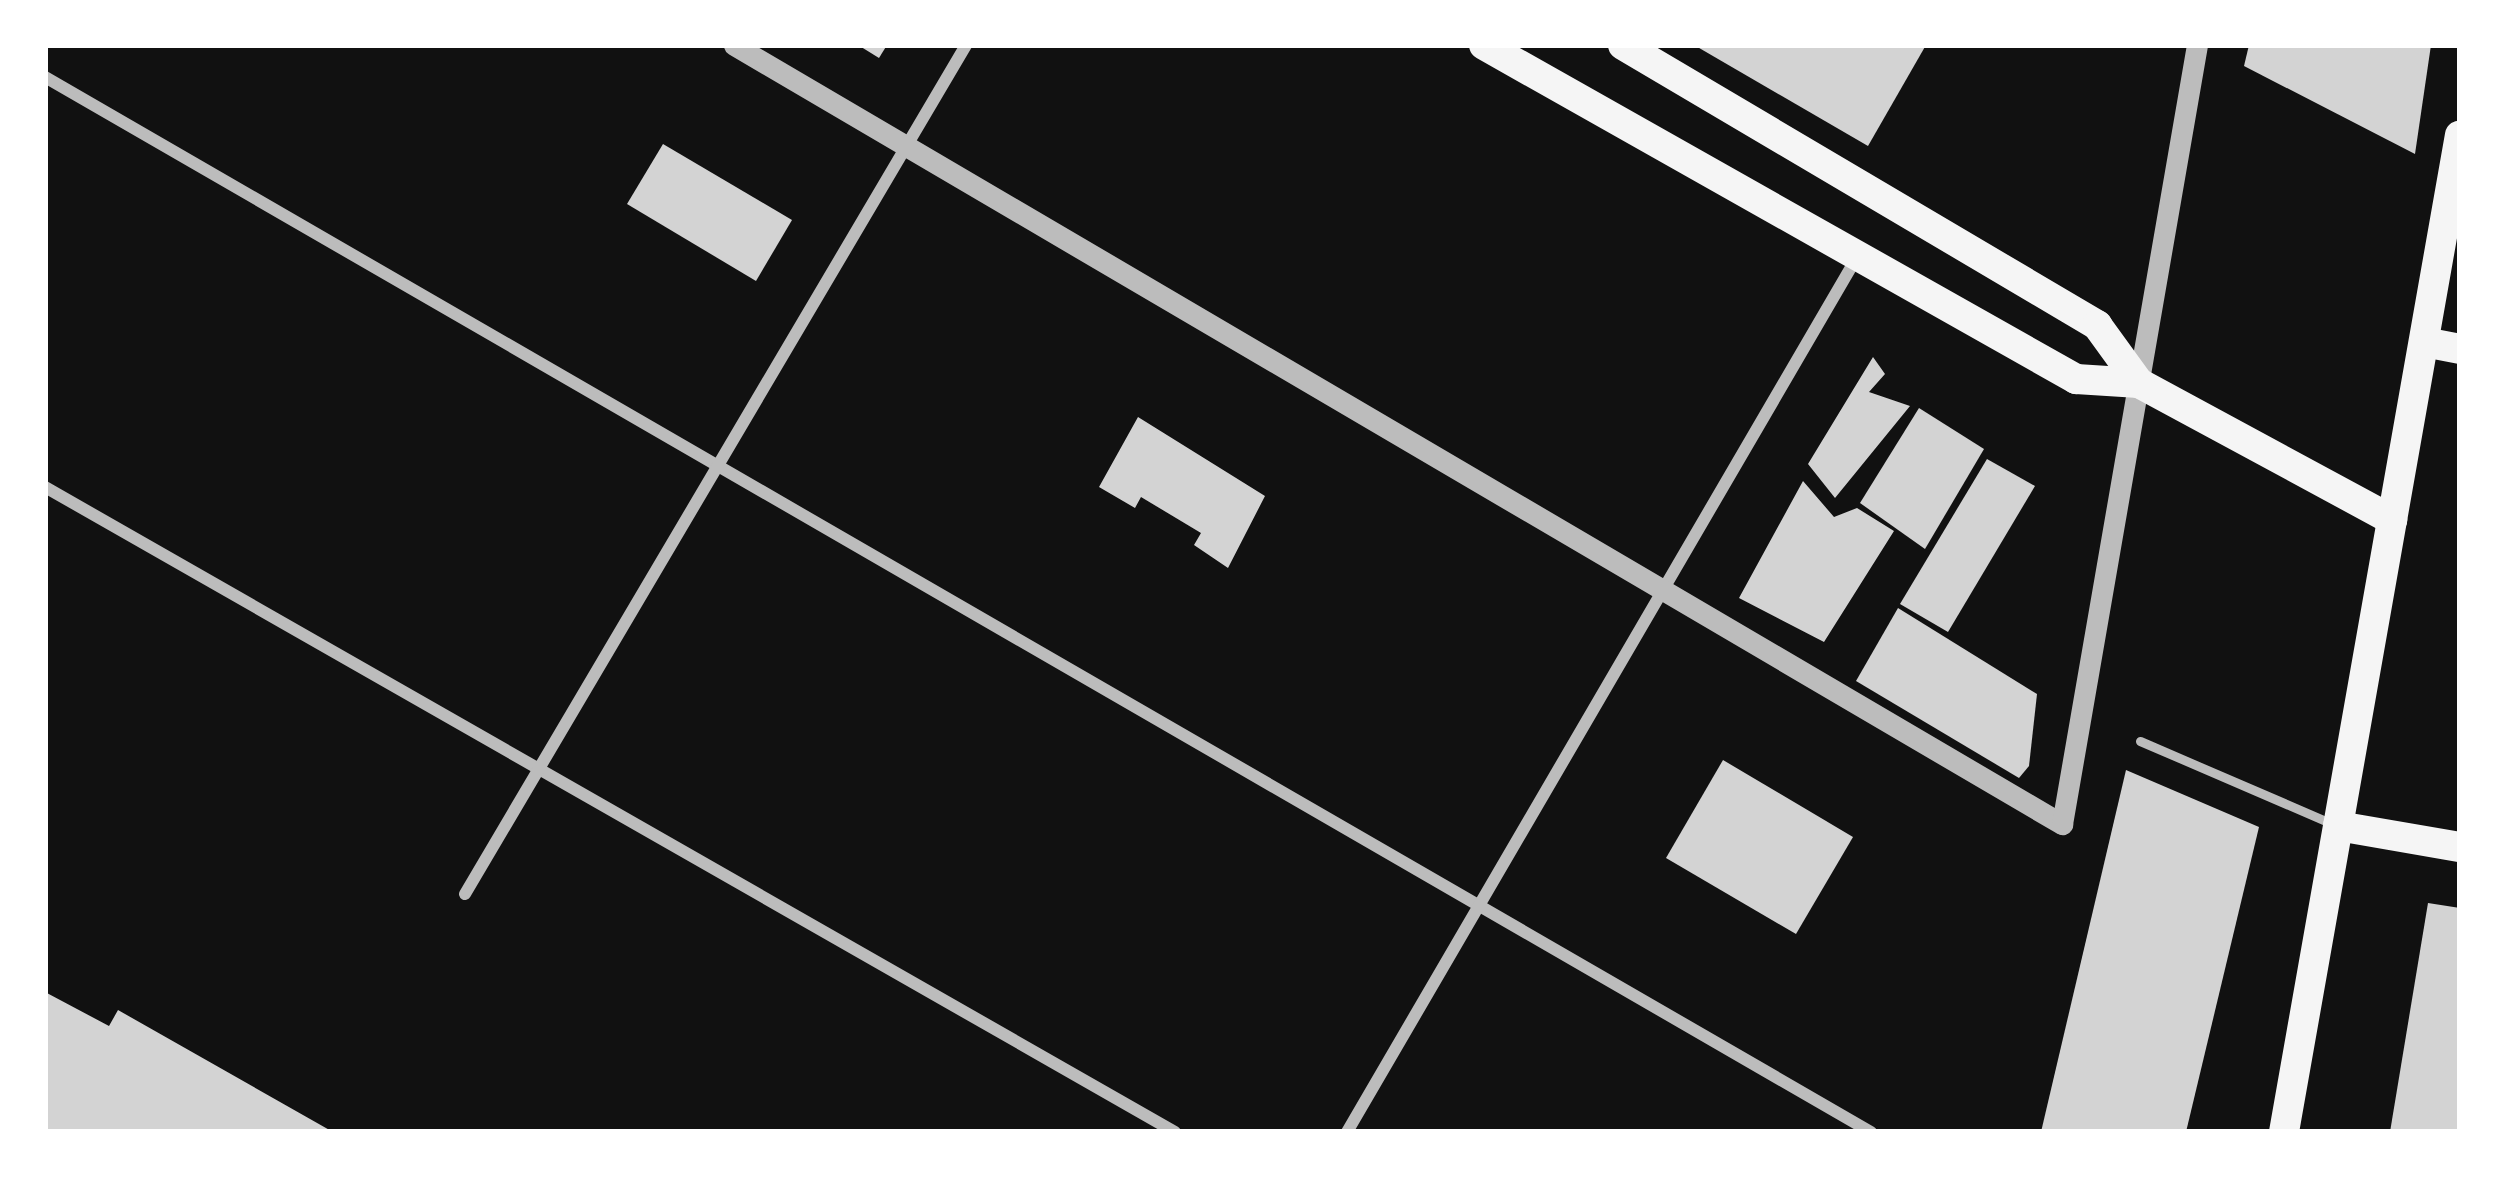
<!DOCTYPE html>
<style>
body{margin:0}
#map{position:relative;width:2505px;height:1177px;overflow:hidden;background:#111;font-family:"Sofia Sans Condensed",sans-serif}
div>[style]{position:absolute}
.building>*{inset:0;background:#d3d3d3}
.service>*{height:9px;margin:-4.5px;padding:0 4.5px;transform-origin:4.5px;border-radius:4.5px;background:#bcbcbc}
.minor>*{height:12px;margin:-6px;padding:0 6px;transform-origin:6px;border-radius:6px;background:#bcbcbc}
.tertiary>*{height:21px;margin:-10.5px;padding:0 10.5px;transform-origin:10.5px;border-radius:10.5px;background:#bcbcbc}
.primary>*{height:30px;margin:-15px;padding:0 15px;transform-origin:15px;border-radius:15px;background:#f5f5f5}
span{translate:-50% -50%;white-space:nowrap;text-align:center;line-height:1.15;-webkit-text-stroke:9px #fff;paint-order:stroke}
.frame{position:absolute;inset:0;border:48px solid #fff;pointer-events:none}
</style>
<div id="map">
<div class="building">
<div style="clip-path:polygon(858px 45px,887px 45px,879px 58px)"></div>
<div style="clip-path:polygon(1694px 45px,1926px 45px,1868px 146px)"></div>
<div style="clip-path:polygon(2249px 45px,2431px 45px,2415px 154px,2244px 66px)"></div>
<div style="clip-path:polygon(663px 144px,792px 220px,756px 281px,627px 204px)"></div>
<div style="clip-path:polygon(1873px 357px,1885px 374px,1869px 392px,1910px 406px,1835px 498px,1808px 464px)"></div>
<div style="clip-path:polygon(1919px 408px,1984px 449px,1925px 549px,1860px 503px)"></div>
<div style="clip-path:polygon(1138px 417px,1265px 496px,1228px 568px,1194px 545px,1201px 533px,1141px 497px,1135px 508px,1099px 487px)"></div>
<div style="clip-path:polygon(1987px 459px,2035px 486px,1948px 632px,1900px 604px)"></div>
<div style="clip-path:polygon(1803px 481px,1834px 517px,1857px 508px,1894px 531px,1824px 642px,1739px 598px)"></div>
<div style="clip-path:polygon(1898px 608px,2037px 694px,2029px 766px,2019px 778px,1856px 681px)"></div>
<div style="clip-path:polygon(1723px 760px,1853px 837px,1796px 934px,1666px 858px)"></div>
<div style="clip-path:polygon(2126px 770px,2259px 827px,2186px 1132px,2041px 1132px)"></div>
<div style="clip-path:polygon(2428px 903px,2460px 908px,2460px 1132px,2390px 1132px)"></div>
<div style="clip-path:polygon(45px 992px,109px 1026px,118px 1010px,333px 1132px,45px 1132px)"></div>
</div>
<div class="service">
<div style="left:2140px;top:741px;width:210px;rotate:23.3deg"></div>
</div>
<div class="minor">
<div style="left:45px;top:77px;width:2109px;rotate:30.02deg"></div>
<div style="left:45px;top:487px;width:1301px;rotate:29.72deg"></div>
<div style="left:465px;top:894px;width:986px;rotate:-59.45deg"></div>
<div style="left:1347px;top:1132px;width:1011px;rotate:-59.76deg"></div>
</div>
<div class="tertiary">
<div style="left:734px;top:45px;width:1540px;rotate:30.4deg"></div>
<div style="left:2062px;top:824px;width:791px;rotate:-80.17deg"></div>
</div>
<div class="primary">
<div style="left:1484px;top:45px;width:680px;rotate:29.43deg"></div>
<div style="left:2076px;top:379px;width:63px;rotate:3.6deg"></div>
<div style="left:2139px;top:383px;width:288px;rotate:28.4deg"></div>
<div style="left:1623px;top:45px;width:551px;rotate:30.57deg"></div>
<div style="left:2097px;top:325px;width:72px;rotate:54.1deg"></div>
<div style="left:2424px;top:342px;width:37px;rotate:11deg"></div>
<div style="left:2338px;top:826px;width:124px;rotate:9.8deg"></div>
<div style="left:2284px;top:1132px;width:1012px;rotate:-79.99deg"></div>
</div>
<div class="frame"></div>
</div>
